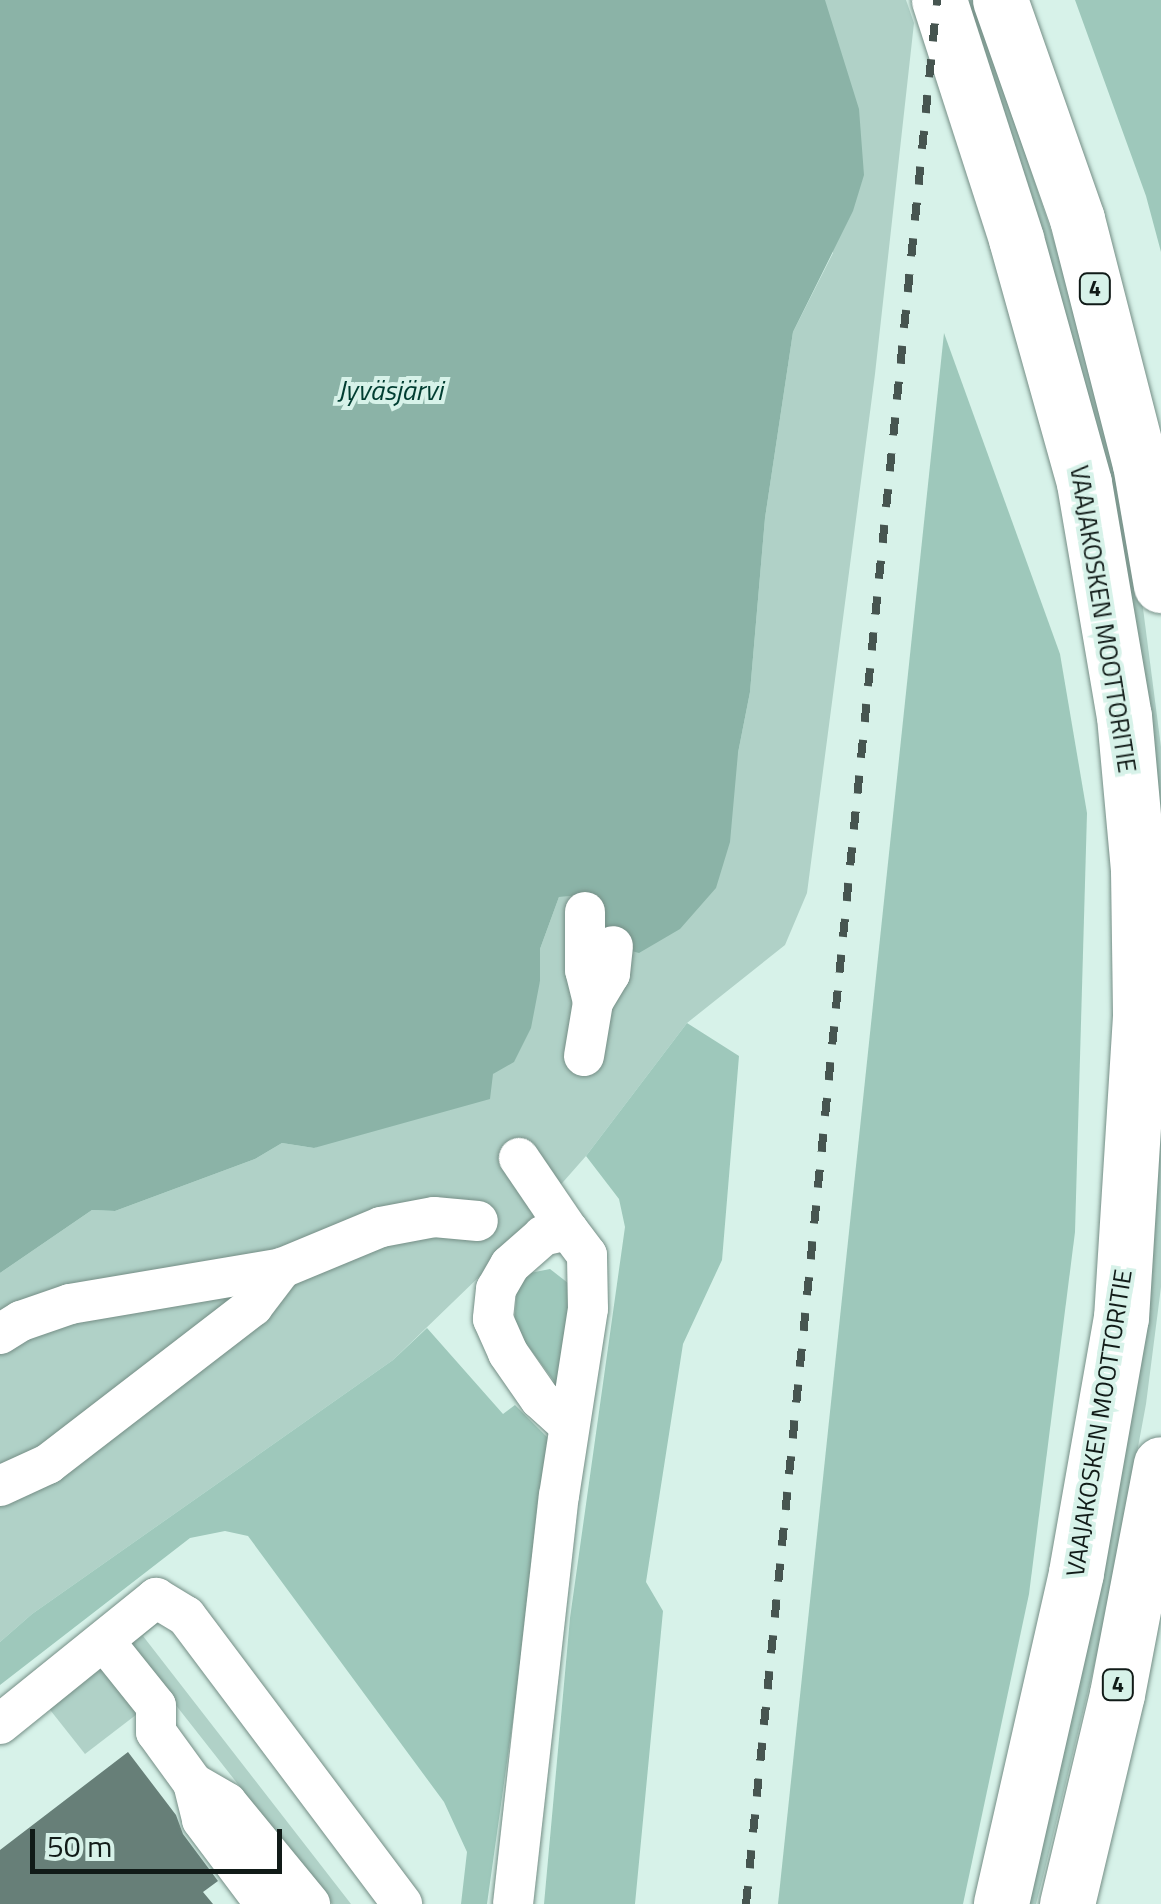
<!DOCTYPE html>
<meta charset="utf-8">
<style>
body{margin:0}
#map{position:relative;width:1161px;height:1904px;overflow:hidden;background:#d7f2e9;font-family:"Titillium Web",sans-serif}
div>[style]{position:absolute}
.green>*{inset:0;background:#b0d1c7}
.forest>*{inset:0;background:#9ec8bb}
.water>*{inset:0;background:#8bb3a7}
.building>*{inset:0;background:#677f78}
.roads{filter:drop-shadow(0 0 2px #758e86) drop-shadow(0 0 2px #758e86)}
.minor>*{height:40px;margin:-20px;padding:0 20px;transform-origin:20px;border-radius:20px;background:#fff}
.highway>*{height:55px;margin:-27.5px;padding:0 27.5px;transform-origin:27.5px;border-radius:27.5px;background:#fff}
.rail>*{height:8px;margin-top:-4px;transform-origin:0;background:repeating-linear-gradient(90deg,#465550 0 18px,transparent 0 36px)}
span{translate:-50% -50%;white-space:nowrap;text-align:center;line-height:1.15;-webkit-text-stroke:8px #d7f2e9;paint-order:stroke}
.shield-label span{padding:2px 8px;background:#d7f2e9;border:2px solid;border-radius:8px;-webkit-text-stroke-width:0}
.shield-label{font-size:22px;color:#111b18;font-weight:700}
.street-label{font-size:25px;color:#111b18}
.water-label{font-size:28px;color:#003d31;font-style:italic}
.scale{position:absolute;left:30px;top:1829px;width:252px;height:45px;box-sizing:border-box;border:5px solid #111b18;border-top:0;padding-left:12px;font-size:30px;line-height:35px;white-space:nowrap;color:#111b18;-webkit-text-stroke:8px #d7f2e9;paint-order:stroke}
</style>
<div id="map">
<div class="green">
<div style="clip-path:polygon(776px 0,906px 0,914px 23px,875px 374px,807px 893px,785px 945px,687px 1023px,586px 1156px,482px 1274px,393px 1360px,32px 1614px,0 1642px,0 1273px,92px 1210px,115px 1211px,255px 1159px,282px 1143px,314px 1148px,493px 1074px,540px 981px,540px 949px,559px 897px,575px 896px,738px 753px,750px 692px,765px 518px,793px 332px,833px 253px)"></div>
<div style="clip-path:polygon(961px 0,974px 0,1051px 231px,1088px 354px,1141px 593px,1161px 747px,1161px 976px)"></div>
<div style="clip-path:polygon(1161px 1063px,1161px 1287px,1146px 1404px,1108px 1609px,1044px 1873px,1036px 1904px,1023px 1904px,1144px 1321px,1158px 1179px)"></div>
<div style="clip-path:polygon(162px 1620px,143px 1636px,351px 1904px,332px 1904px,131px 1648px,131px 1632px)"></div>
<div style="clip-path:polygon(101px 1669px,112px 1673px,141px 1711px,85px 1754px,47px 1706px)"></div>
</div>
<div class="forest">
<div style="clip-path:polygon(1075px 0,1161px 0,1161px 252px,1146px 196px)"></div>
<div style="clip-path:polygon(944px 333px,1060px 654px,1087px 813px,1075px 1232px,1029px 1594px,963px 1904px,778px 1904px)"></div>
<div style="clip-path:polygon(687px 1023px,739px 1056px,722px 1260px,683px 1344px,646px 1582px,663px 1611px,635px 1904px,544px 1904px,570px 1618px,625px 1227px,619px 1199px,586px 1156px)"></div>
<div style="clip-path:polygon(550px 1269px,568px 1283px,573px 1323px,559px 1388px,514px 1327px,517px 1286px,530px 1273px)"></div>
<div style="clip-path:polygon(427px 1328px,503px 1414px,515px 1405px,552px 1442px,487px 1904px,461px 1904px,467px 1852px,444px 1802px,248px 1536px,225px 1531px,190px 1538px,0 1685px,0 1642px,32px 1614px,393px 1360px)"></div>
</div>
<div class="water">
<div style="clip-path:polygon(0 0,825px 0,859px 109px,864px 175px,853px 211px,793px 332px,765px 518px,750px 692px,738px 753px,730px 842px,716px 888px,680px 929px,639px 953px,613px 946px,575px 896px,559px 897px,540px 949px,540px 981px,531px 1028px,514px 1062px,493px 1074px,490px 1099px,314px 1148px,282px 1143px,255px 1159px,115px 1211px,92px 1210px,0 1273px)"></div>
</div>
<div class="building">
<div style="clip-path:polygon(128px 1752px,176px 1815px,183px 1834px,218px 1881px,203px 1892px,213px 1904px,0 1904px,0 1850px)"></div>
</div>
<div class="roads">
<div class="minor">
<div style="left:585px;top:912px;width:58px;rotate:90deg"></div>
<div style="left:585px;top:970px;width:33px;rotate:76deg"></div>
<div style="left:584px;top:1056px;width:55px;rotate:-80.5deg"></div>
<div style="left:593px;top:1002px;width:33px;rotate:-59deg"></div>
<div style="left:610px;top:974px;width:28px;rotate:-84deg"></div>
<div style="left:519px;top:1158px;width:87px;rotate:55.8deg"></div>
<div style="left:0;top:1334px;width:25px;rotate:-32deg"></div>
<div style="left:21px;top:1321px;width:52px;rotate:-19.1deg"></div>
<div style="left:70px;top:1304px;width:215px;rotate:-9.6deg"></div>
<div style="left:282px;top:1268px;width:107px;rotate:-22.5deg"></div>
<div style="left:381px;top:1227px;width:54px;rotate:-10.7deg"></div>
<div style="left:434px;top:1217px;width:44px;rotate:5.2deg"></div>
<div style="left:0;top:1486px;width:53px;rotate:-24.6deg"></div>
<div style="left:48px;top:1464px;width:259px;rotate:-37.6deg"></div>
<div style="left:253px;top:1306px;width:48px;rotate:-52.7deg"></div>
<div style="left:104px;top:1641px;width:83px;rotate:51.3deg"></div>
<div style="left:156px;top:1706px;width:26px;rotate:90deg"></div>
<div style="left:156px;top:1732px;width:63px;rotate:54deg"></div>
<div style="left:193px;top:1783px;width:38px;rotate:76deg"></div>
<div style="left:202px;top:1820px;width:105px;rotate:53.1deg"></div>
<div style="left:0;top:1724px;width:201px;rotate:-38.9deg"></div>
<div style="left:156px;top:1598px;width:35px;rotate:31deg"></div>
<div style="left:186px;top:1616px;width:360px;rotate:53.1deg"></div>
<div style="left:193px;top:1783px;width:39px;rotate:30deg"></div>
<div style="left:227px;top:1803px;width:131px;rotate:50.6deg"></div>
<div style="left:513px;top:1904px;width:411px;rotate:-83.6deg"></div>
<div style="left:559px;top:1496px;width:189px;rotate:-81.2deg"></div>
<div style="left:588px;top:1309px;width:54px;rotate:-91.1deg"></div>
<div style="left:587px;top:1255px;width:31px;rotate:-127deg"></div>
<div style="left:568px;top:1230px;width:26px;rotate:167deg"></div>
<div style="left:543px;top:1236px;width:44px;rotate:138.7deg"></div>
<div style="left:510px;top:1265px;width:28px;rotate:120deg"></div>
<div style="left:496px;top:1289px;width:30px;rotate:96deg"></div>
<div style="left:493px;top:1319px;width:37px;rotate:66deg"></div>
<div style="left:508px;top:1353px;width:56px;rotate:55.2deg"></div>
<div style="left:540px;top:1399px;width:39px;rotate:42deg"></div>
</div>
<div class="highway">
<div style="left:939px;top:0;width:251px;rotate:72.1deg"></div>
<div style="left:1016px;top:239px;width:253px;rotate:74.4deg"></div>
<div style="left:1084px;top:483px;width:236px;rotate:80.3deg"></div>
<div style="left:1124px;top:716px;width:155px;rotate:84.8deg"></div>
<div style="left:1138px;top:870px;width:146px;rotate:89.2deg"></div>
<div style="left:1140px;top:1016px;width:302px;rotate:93.6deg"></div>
<div style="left:1121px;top:1317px;width:260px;rotate:100deg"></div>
<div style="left:1076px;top:1573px;width:339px;rotate:102.8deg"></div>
<div style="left:1000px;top:0;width:232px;rotate:70.6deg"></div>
<div style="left:1077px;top:219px;width:253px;rotate:75.6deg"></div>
<div style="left:1140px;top:464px;width:123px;rotate:80.2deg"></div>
<div style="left:1067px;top:1904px;width:216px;rotate:-76.6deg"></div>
<div style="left:1117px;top:1694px;width:234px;rotate:-79.2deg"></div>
</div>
</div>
<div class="rail">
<div style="left:746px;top:1904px;width:1914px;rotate:-84.27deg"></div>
</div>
<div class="shield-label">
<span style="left:1095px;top:289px">4</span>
<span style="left:1118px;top:1685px">4</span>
</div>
<div class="street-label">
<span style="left:1103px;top:619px;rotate:81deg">VAAJAKOSKEN MOOTTORITIE</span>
<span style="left:1099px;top:1423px;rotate:-81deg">VAAJAKOSKEN MOOTTORITIE</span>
</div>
<div class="water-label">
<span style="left:390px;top:390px">Jyväsjärvi</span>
</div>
<div class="scale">50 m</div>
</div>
